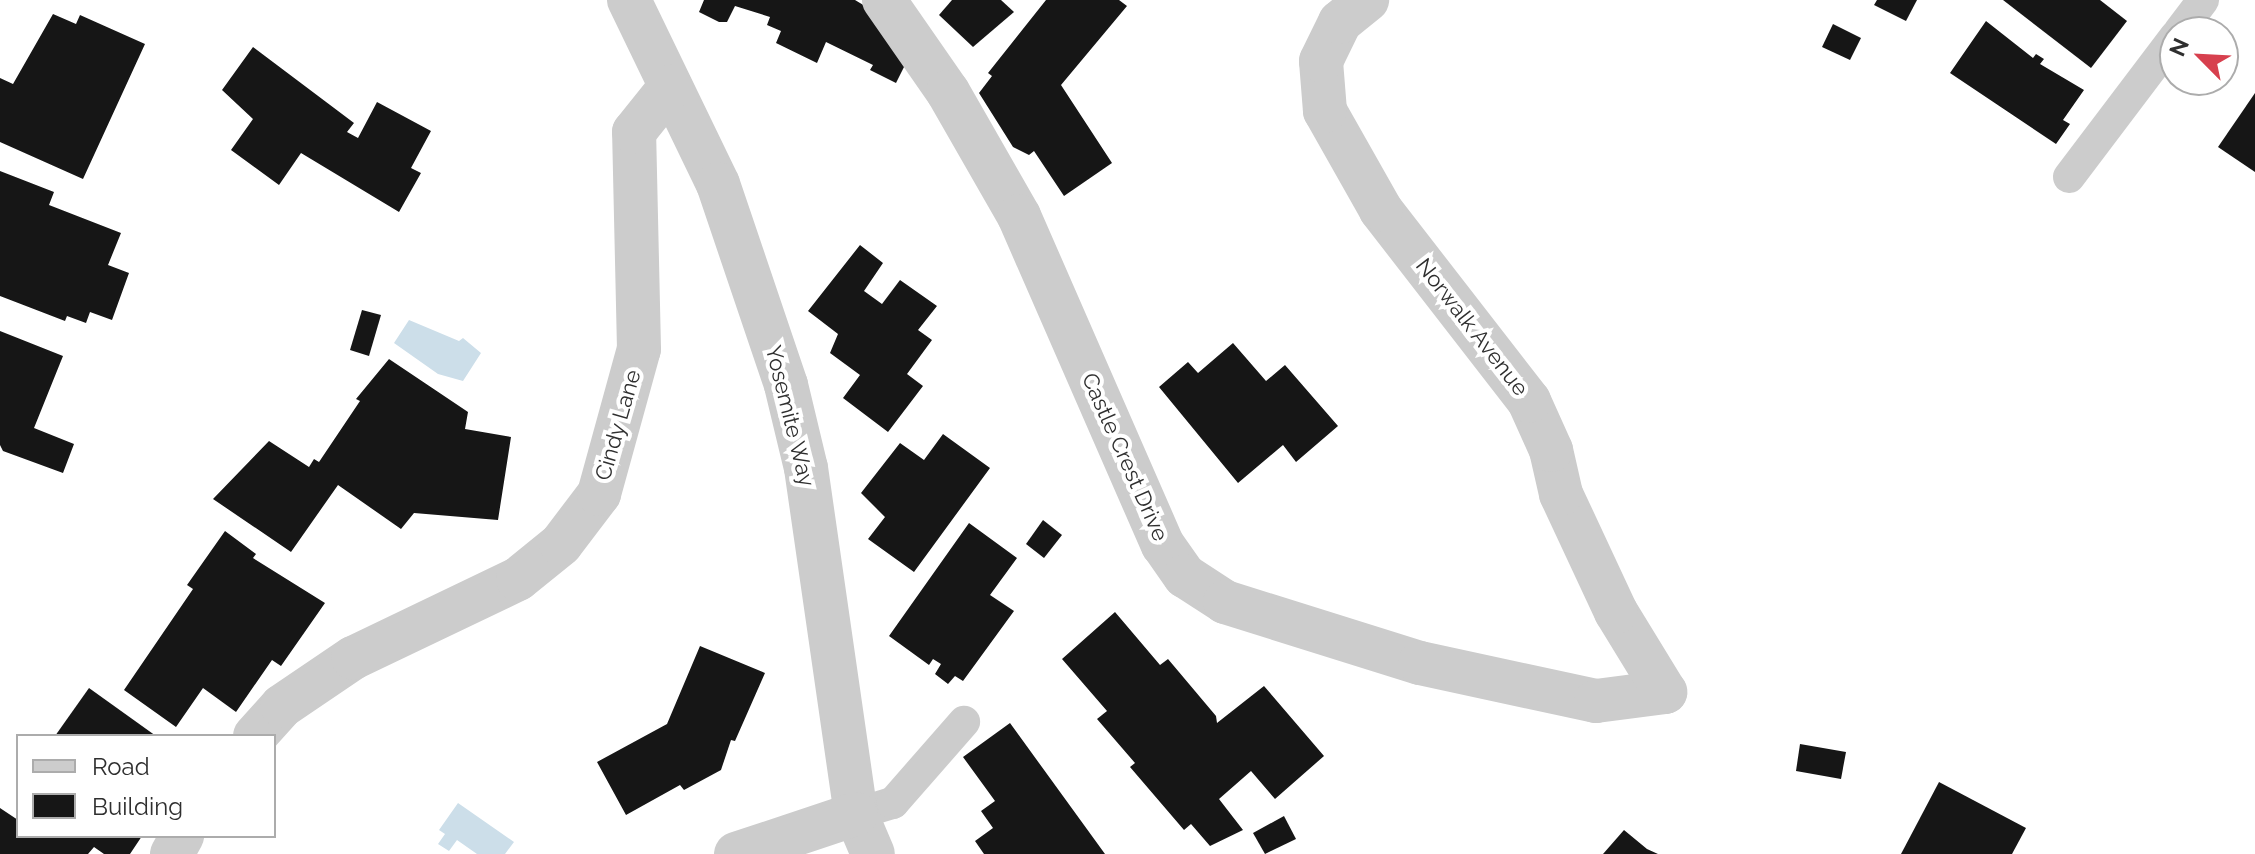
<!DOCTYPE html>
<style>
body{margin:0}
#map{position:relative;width:2255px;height:854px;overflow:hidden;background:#fff;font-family:Raleway,sans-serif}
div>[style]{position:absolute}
.water>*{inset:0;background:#ccdee9}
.building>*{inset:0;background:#161616}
.service>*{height:32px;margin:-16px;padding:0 16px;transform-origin:16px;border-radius:16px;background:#ccc}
.minor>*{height:44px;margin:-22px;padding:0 22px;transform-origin:22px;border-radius:22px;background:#ccc}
span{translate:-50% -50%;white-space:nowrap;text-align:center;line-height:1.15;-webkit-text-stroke:8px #fff;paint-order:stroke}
.street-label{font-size:22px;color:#2f2f2f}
.legend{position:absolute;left:16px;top:734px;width:260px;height:104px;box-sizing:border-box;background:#fff;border:2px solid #acacac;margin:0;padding:10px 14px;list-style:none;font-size:24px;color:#2f2f2f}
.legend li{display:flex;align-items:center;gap:16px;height:40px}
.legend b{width:40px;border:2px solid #acacac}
.north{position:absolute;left:2159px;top:16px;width:80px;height:80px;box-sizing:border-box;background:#fff;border:2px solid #acacac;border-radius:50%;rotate:294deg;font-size:22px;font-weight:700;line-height:32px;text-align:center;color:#2f2f2f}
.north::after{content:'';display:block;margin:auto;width:28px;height:36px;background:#d7404e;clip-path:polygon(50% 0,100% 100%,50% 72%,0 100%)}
</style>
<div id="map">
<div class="water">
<div style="clip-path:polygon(409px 320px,459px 341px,463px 338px,481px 353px,463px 381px,438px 374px,394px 343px)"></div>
<div style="clip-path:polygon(458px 803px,514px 842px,505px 854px,477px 854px,457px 840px,449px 851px,438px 844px,445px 834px,439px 830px)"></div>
</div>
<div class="building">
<div style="clip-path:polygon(704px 0,855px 0,870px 9px,905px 65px,896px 83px,870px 70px,873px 65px,826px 42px,817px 63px,776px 43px,781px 31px,767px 25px,770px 17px,735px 6px,727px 22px,719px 22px,699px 12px)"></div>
<div style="clip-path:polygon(952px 0,1001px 0,1014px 12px,973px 47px,939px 15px)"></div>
<div style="clip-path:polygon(1046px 0,1119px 0,1127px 6px,1061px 85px,1112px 163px,1064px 196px,1034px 151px,1029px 155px,1013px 147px,979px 93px,992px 76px,988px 73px)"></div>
<div style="clip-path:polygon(1877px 0,1917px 0,1906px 21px,1874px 5px)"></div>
<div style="clip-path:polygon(2003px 0,2100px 0,2127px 21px,2091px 68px)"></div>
<div style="clip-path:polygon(53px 14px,76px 24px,80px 15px,145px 44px,83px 179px,0 142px,0 78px,13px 84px)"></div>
<div style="clip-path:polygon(1986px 21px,2033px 58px,2036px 54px,2044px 59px,2040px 64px,2084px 90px,2063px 120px,2070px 124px,2056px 144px,1950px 73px)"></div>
<div style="clip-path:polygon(1833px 24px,1861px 38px,1850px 60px,1822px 47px)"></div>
<div style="clip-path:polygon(253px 47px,354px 123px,347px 132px,358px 138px,377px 102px,431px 131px,411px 168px,421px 173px,399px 212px,301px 153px,279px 185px,231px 150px,253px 119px,222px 90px)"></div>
<div style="clip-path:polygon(2255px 93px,2255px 172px,2218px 147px)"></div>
<div style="clip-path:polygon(0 171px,54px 192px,49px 205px,121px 233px,108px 265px,129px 273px,112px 320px,90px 312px,86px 323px,67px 316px,65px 321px,0 296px)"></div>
<div style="clip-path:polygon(860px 245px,883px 263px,864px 291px,882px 304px,900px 280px,937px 306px,918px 330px,932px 340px,907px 374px,923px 386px,888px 432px,843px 398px,860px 375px,830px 353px,838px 334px,808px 311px)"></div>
<div style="clip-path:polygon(362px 310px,381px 315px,369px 356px,350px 350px)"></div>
<div style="clip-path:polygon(0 331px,63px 356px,34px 428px,74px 444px,63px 473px,3px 451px,0 445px)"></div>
<div style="clip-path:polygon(1233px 343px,1266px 381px,1285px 365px,1338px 426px,1296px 462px,1283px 445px,1238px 483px,1159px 387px,1188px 362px,1198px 373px)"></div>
<div style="clip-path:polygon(389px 359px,468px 412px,465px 429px,511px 437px,498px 520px,414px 513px,401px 529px,338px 485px,291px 552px,213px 499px,269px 441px,309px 467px,314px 459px,319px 462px,360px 401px,356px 399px)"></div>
<div style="clip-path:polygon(943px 434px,990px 468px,914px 572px,868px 539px,885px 517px,861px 493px,900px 443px,924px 460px)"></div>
<div style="clip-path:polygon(1043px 520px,1062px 535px,1044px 558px,1026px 544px)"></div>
<div style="clip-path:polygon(969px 523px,1017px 558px,990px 595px,1014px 611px,963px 681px,955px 676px,948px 684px,935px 674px,941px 664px,933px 659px,929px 665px,889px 636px)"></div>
<div style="clip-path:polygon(225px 531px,256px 554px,253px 558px,325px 603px,281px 666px,272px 660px,236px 712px,203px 688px,176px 727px,124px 690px,193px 589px,187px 585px)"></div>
<div style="clip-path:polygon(1115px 612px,1160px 665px,1168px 659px,1216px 716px,1217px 723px,1264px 686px,1324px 756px,1275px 799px,1251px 771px,1219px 799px,1243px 830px,1210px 846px,1191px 824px,1184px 830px,1130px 767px,1135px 763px,1097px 719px,1107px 711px,1062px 659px)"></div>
<div style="clip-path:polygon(700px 646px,765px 673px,735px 741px,731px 740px,721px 770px,684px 790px,680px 785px,626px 815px,597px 762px,667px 724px)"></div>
<div style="clip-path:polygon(89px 688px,156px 736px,55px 736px)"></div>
<div style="clip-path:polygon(1010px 723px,1105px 854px,984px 854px,975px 841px,993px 828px,981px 811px,995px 801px,963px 757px)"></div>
<div style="clip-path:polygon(1800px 744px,1846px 752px,1841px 779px,1796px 771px)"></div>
<div style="clip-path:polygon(1939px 782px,2026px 828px,2012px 854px,1901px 854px)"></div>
<div style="clip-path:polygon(0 808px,18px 820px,18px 836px,142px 836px,130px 854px,104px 854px,94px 847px,88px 854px,0 854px)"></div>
<div style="clip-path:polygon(1284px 816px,1296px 839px,1265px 854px,1253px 833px)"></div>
<div style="clip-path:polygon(1624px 830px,1647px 849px,1658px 854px,1603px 854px)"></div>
</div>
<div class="service">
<div style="left:2179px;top:32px;width:40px;rotate:-53deg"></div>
<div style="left:2069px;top:177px;width:176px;rotate:-52.9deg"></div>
<div style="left:856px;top:814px;width:39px;rotate:-17deg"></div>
<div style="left:893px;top:803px;width:108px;rotate:-48.8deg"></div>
</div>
<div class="minor">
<div style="left:629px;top:0;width:204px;rotate:64.2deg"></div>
<div style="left:718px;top:184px;width:212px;rotate:71.3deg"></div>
<div style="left:786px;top:385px;width:85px;rotate:76.5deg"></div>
<div style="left:806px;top:468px;width:350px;rotate:81.8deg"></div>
<div style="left:856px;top:814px;width:43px;rotate:67deg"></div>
<div style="left:884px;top:0;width:112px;rotate:55.2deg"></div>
<div style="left:948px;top:92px;width:143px;rotate:60.2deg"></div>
<div style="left:1019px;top:216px;width:359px;rotate:66.4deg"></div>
<div style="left:1163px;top:545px;width:38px;rotate:55deg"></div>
<div style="left:1185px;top:576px;width:48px;rotate:33deg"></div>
<div style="left:1225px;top:602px;width:204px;rotate:17.4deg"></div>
<div style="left:1420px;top:663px;width:180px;rotate:12.2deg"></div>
<div style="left:1596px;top:701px;width:70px;rotate:-7.4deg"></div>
<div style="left:1665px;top:692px;width:94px;rotate:-121.5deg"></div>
<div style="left:1616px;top:612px;width:130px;rotate:-115deg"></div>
<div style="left:1561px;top:494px;width:45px;rotate:-102.8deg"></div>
<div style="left:1551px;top:450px;width:54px;rotate:-114.2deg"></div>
<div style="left:1529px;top:401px;width:242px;rotate:-127.8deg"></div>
<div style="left:1381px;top:210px;width:114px;rotate:-119.5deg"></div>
<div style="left:1325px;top:111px;width:50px;rotate:-94.6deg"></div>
<div style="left:1321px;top:61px;width:43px;rotate:-64deg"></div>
<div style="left:1340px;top:22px;width:35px;rotate:-39deg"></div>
<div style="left:255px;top:736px;width:40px;rotate:-48deg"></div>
<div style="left:282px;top:706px;width:86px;rotate:-34.1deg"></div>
<div style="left:353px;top:658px;width:183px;rotate:-25.6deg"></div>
<div style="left:518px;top:579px;width:55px;rotate:-39.1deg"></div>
<div style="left:561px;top:544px;width:63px;rotate:-52.8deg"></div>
<div style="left:599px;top:494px;width:150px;rotate:-74.6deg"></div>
<div style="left:639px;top:349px;width:217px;rotate:-91.3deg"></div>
<div style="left:634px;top:132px;width:58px;rotate:-51.3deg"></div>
<div style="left:172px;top:854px;width:21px;rotate:-61deg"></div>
<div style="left:736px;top:854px;width:126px;rotate:-18.4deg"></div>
</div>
<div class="street-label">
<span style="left:1472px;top:327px;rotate:52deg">Norwalk Avenue</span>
<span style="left:790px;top:416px;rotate:76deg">Yosemite Way</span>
<span style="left:618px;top:425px;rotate:-74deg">Cindy Lane</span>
<span style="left:1125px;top:457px;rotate:66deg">Castle Crest Drive</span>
</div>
<ul class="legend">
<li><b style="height:10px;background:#ccc"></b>Road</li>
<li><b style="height:22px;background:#161616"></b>Building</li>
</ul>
<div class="north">N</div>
</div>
